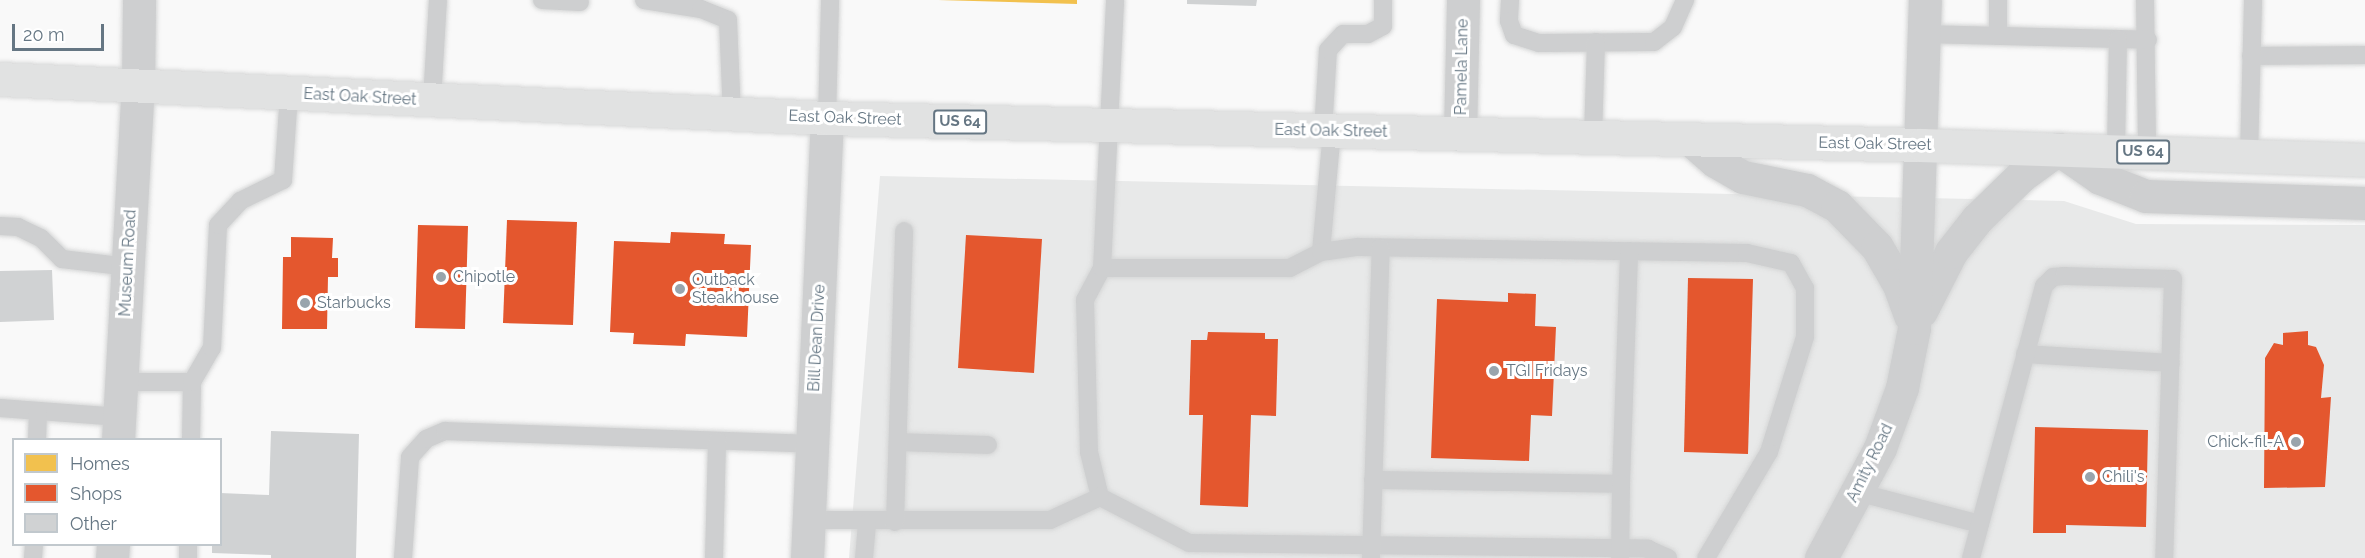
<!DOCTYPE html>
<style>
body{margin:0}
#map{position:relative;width:2365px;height:558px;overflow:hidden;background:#f9f9f9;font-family:Raleway,sans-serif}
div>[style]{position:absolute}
.built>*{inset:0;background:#e8e9e9}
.homes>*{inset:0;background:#f2c14e}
.shops>*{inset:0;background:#e4572e}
.building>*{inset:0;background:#d0d2d3}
.roads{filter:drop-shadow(0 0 2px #d5d6d6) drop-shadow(0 0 2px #d5d6d6)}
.service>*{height:18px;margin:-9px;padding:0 9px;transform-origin:9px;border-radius:9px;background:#cecfd0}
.minor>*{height:33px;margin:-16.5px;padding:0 16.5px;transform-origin:16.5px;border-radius:16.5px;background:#cecfd0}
.tertiary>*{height:33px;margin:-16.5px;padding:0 16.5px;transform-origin:16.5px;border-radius:16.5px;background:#cecfd0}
.trunk>*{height:33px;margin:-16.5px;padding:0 16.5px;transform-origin:16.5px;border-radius:16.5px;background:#e1e2e2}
.dots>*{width:16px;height:16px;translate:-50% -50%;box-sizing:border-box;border:3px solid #fff;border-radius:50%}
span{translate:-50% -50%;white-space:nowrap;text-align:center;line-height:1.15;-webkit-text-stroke:6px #fff;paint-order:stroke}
.shield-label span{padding:2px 4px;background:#fff;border:2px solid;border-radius:4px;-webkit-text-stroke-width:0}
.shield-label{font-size:15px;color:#657683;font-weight:700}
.street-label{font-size:16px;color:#657683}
.poi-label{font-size:16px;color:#657683}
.left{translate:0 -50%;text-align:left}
.right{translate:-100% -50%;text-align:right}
.legend{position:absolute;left:12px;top:438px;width:210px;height:108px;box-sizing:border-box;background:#fff;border:2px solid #c1c8cd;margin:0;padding:8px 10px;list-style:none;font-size:18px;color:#657683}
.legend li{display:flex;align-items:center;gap:12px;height:30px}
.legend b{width:30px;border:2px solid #c1c8cd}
.scale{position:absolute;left:12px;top:24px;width:92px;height:27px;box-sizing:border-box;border:3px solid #657683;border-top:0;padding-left:8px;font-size:18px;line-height:21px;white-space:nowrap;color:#657683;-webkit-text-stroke:4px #fff;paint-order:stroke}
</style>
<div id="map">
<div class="built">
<div style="clip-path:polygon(880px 176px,2064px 201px,2136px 224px,2365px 225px,2365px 558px,849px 558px)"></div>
</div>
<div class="homes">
<div style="clip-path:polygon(938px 0,1077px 0,1077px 4px)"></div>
</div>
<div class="shops">
<div style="clip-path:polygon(507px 220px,577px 222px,573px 325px,503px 323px)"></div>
<div style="clip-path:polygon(418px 225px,468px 226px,465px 329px,415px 328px)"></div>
<div style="clip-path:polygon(671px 232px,725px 234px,724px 244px,751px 245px,747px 337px,686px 334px,685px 346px,633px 344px,634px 333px,610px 332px,614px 241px,670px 243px)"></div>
<div style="clip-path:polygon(966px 235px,1042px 239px,1034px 373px,958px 368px)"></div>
<div style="clip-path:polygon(291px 237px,333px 238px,332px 258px,338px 258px,338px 277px,328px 277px,327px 329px,282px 329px,283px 257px,291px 257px)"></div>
<div style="clip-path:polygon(1688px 278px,1753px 279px,1748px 454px,1684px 452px)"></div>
<div style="clip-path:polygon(1508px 293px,1536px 294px,1535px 326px,1556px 327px,1552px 416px,1531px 415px,1529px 461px,1431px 458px,1437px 299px,1508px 302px)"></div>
<div style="clip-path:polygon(2308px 331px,2308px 345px,2316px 347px,2324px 365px,2321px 398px,2331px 397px,2325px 487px,2264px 488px,2265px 358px,2274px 343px,2283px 345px,2283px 333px)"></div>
<div style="clip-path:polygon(1208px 332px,1265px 333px,1265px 339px,1278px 339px,1276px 416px,1251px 415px,1248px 507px,1200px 505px,1203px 415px,1189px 415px,1191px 340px,1207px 340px)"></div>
<div style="clip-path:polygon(2035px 427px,2148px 430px,2146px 527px,2066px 525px,2066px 533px,2033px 533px)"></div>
</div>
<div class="building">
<div style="clip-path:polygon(1187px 0,1257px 0,1256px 6px,1187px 4px)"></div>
<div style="clip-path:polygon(52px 270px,54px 320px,0 322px,0 271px)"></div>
<div style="clip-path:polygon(271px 431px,359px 434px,356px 558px,271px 558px,271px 555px,212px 553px,212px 544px,220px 544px,220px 493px,269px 495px)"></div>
</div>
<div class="roads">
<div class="service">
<div style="left:542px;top:0;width:38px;rotate:3deg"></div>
<div style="left:644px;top:0;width:58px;rotate:9deg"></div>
<div style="left:701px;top:9px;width:29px;rotate:22deg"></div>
<div style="left:728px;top:20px;width:94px;rotate:87.6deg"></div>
<div style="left:1510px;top:0;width:21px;rotate:93deg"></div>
<div style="left:1509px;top:21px;width:15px;rotate:70deg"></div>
<div style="left:1514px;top:35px;width:26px;rotate:18deg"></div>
<div style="left:1539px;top:43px;width:115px;rotate:-0.5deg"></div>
<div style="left:1654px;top:42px;width:24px;rotate:-38deg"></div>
<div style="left:1673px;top:27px;width:30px;rotate:-66deg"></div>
<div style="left:2145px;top:0;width:152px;rotate:89.2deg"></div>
<div style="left:1924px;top:34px;width:224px;rotate:1.5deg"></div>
<div style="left:1998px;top:36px;width:36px;rotate:-90deg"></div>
<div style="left:2251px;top:56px;width:114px;rotate:-0.5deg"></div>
<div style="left:432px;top:100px;width:100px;rotate:-86.6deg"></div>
<div style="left:827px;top:118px;width:118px;rotate:-88.5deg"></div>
<div style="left:1323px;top:131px;width:81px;rotate:-86.5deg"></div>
<div style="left:1328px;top:50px;width:22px;rotate:-47deg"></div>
<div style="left:1343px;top:34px;width:25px"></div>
<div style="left:1368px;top:34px;width:17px;rotate:-28deg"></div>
<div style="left:1383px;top:26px;width:26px;rotate:-90deg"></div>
<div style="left:1332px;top:131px;width:121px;rotate:95.2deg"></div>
<div style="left:1321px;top:252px;width:35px;rotate:153deg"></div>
<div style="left:1290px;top:268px;width:188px;rotate:180deg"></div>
<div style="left:1102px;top:268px;width:36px;rotate:118deg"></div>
<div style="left:1085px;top:300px;width:152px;rotate:88.5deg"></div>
<div style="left:1089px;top:452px;width:46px;rotate:76.3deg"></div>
<div style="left:1100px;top:497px;width:100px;rotate:27.3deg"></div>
<div style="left:1189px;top:543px;width:459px;rotate:0.7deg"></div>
<div style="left:1648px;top:549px;width:22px;rotate:24deg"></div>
<div style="left:1593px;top:137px;width:95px;rotate:-88.2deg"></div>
<div style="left:2116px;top:151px;width:112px;rotate:-89deg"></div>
<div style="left:2249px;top:155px;width:155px;rotate:-88.5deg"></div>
<div style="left:0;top:226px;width:18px;rotate:3deg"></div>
<div style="left:18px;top:227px;width:25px;rotate:26deg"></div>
<div style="left:41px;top:238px;width:30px;rotate:45deg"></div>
<div style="left:62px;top:259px;width:66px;rotate:6.9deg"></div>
<div style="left:1321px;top:252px;width:37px;rotate:-8deg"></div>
<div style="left:1358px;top:247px;width:389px;rotate:0.9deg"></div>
<div style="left:1747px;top:253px;width:45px;rotate:12.8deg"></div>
<div style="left:1791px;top:263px;width:29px;rotate:61deg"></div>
<div style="left:1805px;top:288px;width:49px;rotate:90deg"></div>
<div style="left:1805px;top:337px;width:121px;rotate:107.4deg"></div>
<div style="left:1769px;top:452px;width:123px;rotate:120.7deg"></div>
<div style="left:1102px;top:268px;width:268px;rotate:-87.2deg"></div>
<div style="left:2025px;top:354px;width:146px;rotate:3.5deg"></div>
<div style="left:122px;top:382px;width:70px"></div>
<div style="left:0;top:408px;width:120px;rotate:4.3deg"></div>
<div style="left:37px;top:440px;width:29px;rotate:-88deg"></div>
<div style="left:191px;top:440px;width:58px;rotate:-89deg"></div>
<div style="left:192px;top:382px;width:39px;rotate:-60deg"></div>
<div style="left:212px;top:348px;width:123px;rotate:-87.2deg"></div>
<div style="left:218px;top:225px;width:33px;rotate:-47deg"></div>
<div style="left:240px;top:201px;width:48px;rotate:-26deg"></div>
<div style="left:283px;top:180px;width:86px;rotate:-86deg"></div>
<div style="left:898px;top:442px;width:90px;rotate:1.9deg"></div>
<div style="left:1373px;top:480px;width:248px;rotate:0.9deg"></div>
<div style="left:1621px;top:484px;width:233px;rotate:-88deg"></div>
<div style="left:1857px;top:492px;width:127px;rotate:14.6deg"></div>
<div style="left:809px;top:520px;width:241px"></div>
<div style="left:1050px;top:520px;width:55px;rotate:-24.7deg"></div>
<div style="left:895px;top:522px;width:291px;rotate:-88.2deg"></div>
<div style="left:33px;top:558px;width:14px;rotate:-86deg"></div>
<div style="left:188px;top:558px;width:14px;rotate:-90deg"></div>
<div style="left:403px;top:558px;width:101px;rotate:-86deg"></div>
<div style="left:410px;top:457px;width:24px;rotate:-48deg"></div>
<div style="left:426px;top:439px;width:21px;rotate:-23deg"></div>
<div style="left:445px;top:431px;width:367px;rotate:2deg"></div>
<div style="left:714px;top:558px;width:117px;rotate:-88.5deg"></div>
<div style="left:864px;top:558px;width:35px;rotate:-85deg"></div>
<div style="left:1371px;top:558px;width:310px;rotate:-88.2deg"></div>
<div style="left:1620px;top:558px;width:74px;rotate:-89.2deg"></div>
<div style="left:1971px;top:558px;width:282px;rotate:-75deg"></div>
<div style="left:2044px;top:286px;width:13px;rotate:-45deg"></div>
<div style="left:2053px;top:277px;width:11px;rotate:-5deg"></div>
<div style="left:2064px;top:276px;width:109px;rotate:1.6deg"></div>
<div style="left:2173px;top:279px;width:279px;rotate:91.8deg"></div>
</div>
<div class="minor">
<div style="left:1460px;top:134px;width:134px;rotate:-88.7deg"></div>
<div style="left:118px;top:440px;width:354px;rotate:-86.8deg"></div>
<div style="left:112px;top:558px;width:14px;rotate:-86deg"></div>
<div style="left:807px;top:558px;width:440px;rotate:-87.4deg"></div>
</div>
<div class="tertiary">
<div style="left:138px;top:87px;width:87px;rotate:-89.3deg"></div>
<div style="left:1691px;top:140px;width:32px;rotate:41deg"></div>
<div style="left:1715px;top:161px;width:32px;rotate:30deg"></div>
<div style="left:1743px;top:177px;width:65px;rotate:11.5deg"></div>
<div style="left:1807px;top:190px;width:34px;rotate:28deg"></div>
<div style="left:1837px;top:206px;width:57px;rotate:45.7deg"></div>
<div style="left:1877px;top:247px;width:44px;rotate:59.9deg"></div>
<div style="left:1899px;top:285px;width:33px;rotate:70deg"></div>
<div style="left:1921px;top:311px;width:66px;rotate:-63deg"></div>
<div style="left:1951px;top:252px;width:42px;rotate:-51.8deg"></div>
<div style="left:1977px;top:219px;width:62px;rotate:-44.3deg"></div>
<div style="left:2021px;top:176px;width:46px;rotate:-36.1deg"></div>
<div style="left:2058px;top:149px;width:51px;rotate:34.6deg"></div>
<div style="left:2100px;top:178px;width:49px;rotate:21.4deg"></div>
<div style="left:2146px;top:196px;width:219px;rotate:1.8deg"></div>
<div style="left:1821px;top:558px;width:125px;rotate:-61.8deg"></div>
<div style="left:1880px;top:448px;width:64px;rotate:-69.9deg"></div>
<div style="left:1902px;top:388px;width:61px;rotate:-78.7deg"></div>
<div style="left:1914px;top:328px;width:328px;rotate:-88.1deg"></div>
</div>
<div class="trunk">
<div style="left:0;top:79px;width:828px;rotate:2.7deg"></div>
<div style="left:827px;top:118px;width:1095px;rotate:1.41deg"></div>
<div style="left:1922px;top:145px;width:443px;rotate:1.9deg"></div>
</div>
</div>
<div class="dots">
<div style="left:441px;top:277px;background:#99a4ac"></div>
<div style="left:680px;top:289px;background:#99a4ac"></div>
<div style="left:305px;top:303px;background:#99a4ac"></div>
<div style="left:1494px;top:371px;background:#99a4ac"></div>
<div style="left:2296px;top:442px;background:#99a4ac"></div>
<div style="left:2090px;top:477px;background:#99a4ac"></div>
</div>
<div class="shield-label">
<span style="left:960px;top:122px">US 64</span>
<span style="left:2143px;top:152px">US 64</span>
</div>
<div class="street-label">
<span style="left:1462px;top:67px;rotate:-89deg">Pamela Lane</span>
<span style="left:360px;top:97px;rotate:3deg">East Oak Street</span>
<span style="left:845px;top:118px;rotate:2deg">East Oak Street</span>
<span style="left:1331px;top:131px;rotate:1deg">East Oak Street</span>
<span style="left:1875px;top:144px;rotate:1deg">East Oak Street</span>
<span style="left:128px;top:263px;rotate:-87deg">Museum Road</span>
<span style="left:817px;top:338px;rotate:-87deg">Bill Dean Drive</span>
<span style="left:1870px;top:463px;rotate:-64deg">Amity Road</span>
</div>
<div class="poi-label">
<span class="left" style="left:453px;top:277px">Chipotle</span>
<span class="left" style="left:692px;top:289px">Outback<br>Steakhouse</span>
<span class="left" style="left:317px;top:303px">Starbucks</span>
<span class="left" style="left:1506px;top:371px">TGI Fridays</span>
<span class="right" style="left:2284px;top:442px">Chick-fil-A</span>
<span class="left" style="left:2102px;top:477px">Chili's</span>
</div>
<ul class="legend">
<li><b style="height:16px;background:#f2c14e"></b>Homes</li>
<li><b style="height:16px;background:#e4572e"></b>Shops</li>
<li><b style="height:16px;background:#d0d2d3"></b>Other</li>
</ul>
<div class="scale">20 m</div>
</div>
